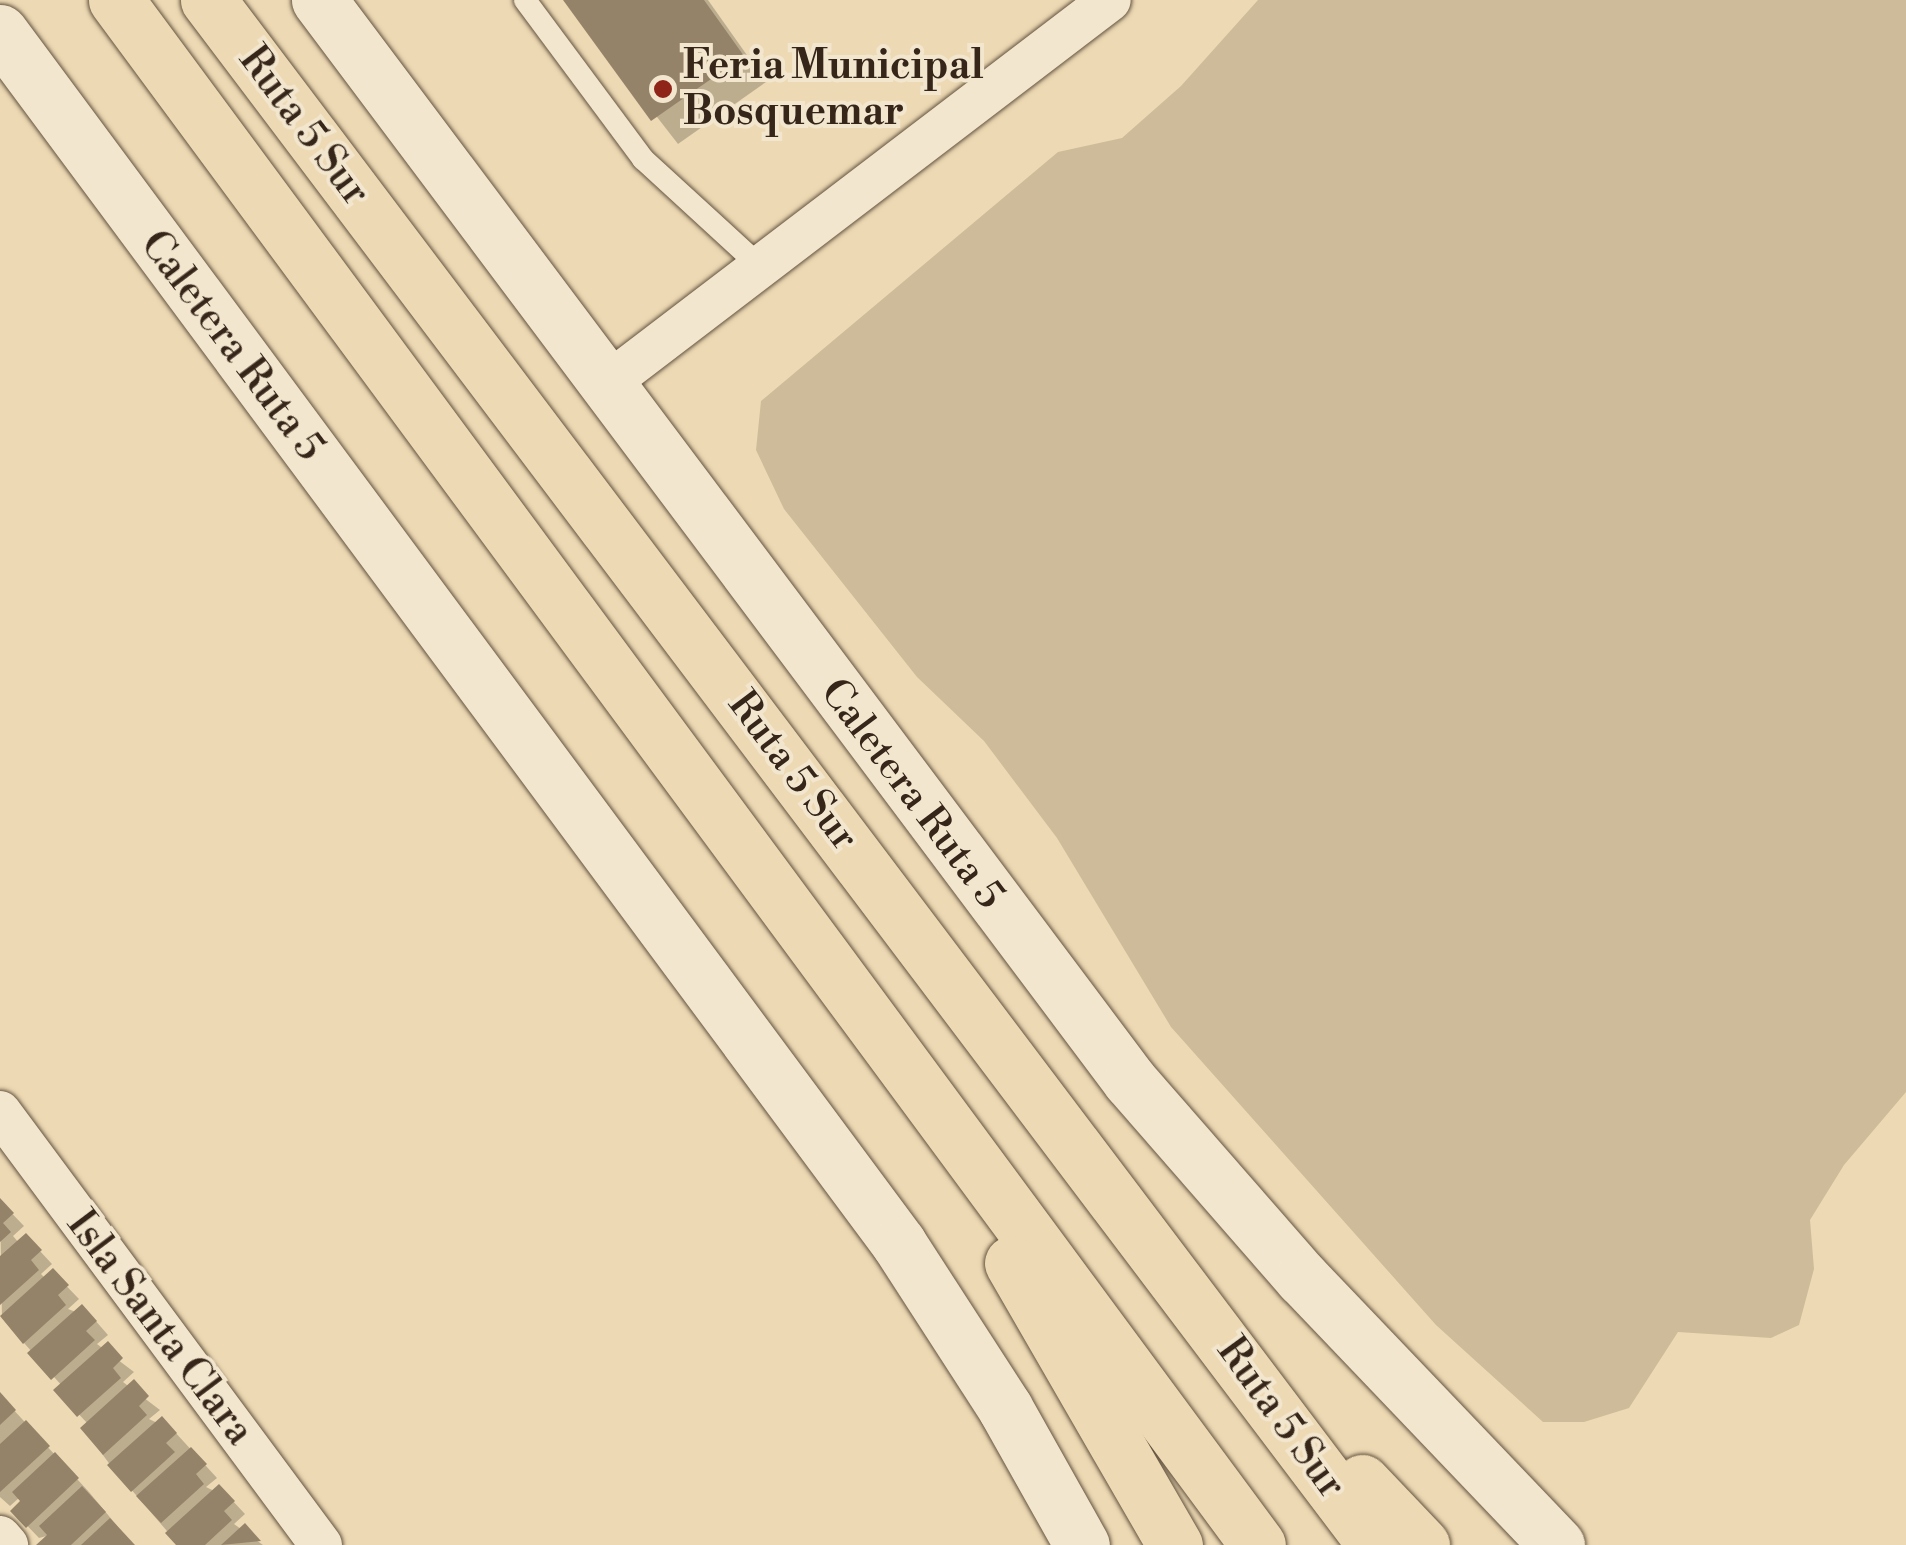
<!DOCTYPE html>
<style>
body{margin:0}
#map{position:relative;width:1906px;height:1545px;overflow:hidden;background:#edd9b3;font-family:"Libre Bodoni",serif}
div>[style]{position:absolute}
.green>*{inset:0;background:#cebb99}
.shadow>*{inset:0;background:#0003}
.building>*{inset:0;background:#958369}
.roads{filter:drop-shadow(0 0 2px #635340) drop-shadow(0 0 2px #635340)}
.lane>*{height:22px;margin:-11px;padding:0 11px;transform-origin:11px;border-radius:11px;background:#f3e6ce}
.street>*{height:42px;margin:-21px;padding:0 21px;transform-origin:21px;border-radius:21px;background:#f3e6ce}
.secondary>*{height:55px;margin:-27.5px;padding:0 27.5px;transform-origin:27.5px;border-radius:27.5px;background:#f3e6ce}
.highway>*{height:55px;margin:-27.5px;padding:0 27.5px;transform-origin:27.5px;border-radius:27.5px;background:#edd9b3}
.dots>*{width:28px;height:28px;translate:-50% -50%;box-sizing:border-box;border:5px solid #f3e6ce;border-radius:50%}
span{translate:-50% -50%;white-space:nowrap;text-align:center;line-height:1.15;-webkit-text-stroke:8px #f3e6ce;paint-order:stroke}
.poi-label{font-size:40px;color:#352619;font-weight:700}
.left{translate:0 -50%;text-align:left}
.street-label{font-size:40px;color:#352619}
</style>
<div id="map">
<div class="green">
<div style="clip-path:polygon(1258px 0,1906px 0,1906px 1092px,1844px 1165px,1810px 1220px,1814px 1269px,1799px 1325px,1771px 1338px,1678px 1332px,1629px 1408px,1584px 1422px,1543px 1422px,1436px 1325px,1171px 1027px,1057px 838px,984px 741px,917px 677px,784px 509px,756px 450px,761px 401px,1058px 152px,1122px 138px,1181px 86px)"></div>
</div>
<div class="shadow">
<div style="clip-path:polygon(566px 0,708px 0,766px 82px,678px 144px)"></div>
<div style="clip-path:polygon(0 1201px,24px 1226px,13px 1236px,19px 1243px,26px 1236px,52px 1264px,41px 1274px,46px 1279px,53px 1272px,79px 1299px,68px 1309px,94px 1319px,108px 1335px,97px 1344px,134px 1372px,123px 1382px,160px 1410px,149px 1419px,174px 1431px,217px 1478px,206px 1487px,231px 1499px,245px 1514px,234px 1524px,263px 1545px,179px 1545px,111px 1466px,83px 1428px,88px 1424px,57px 1391px,62px 1386px,2px 1318px)"></div>
<div style="clip-path:polygon(0 1395px,89px 1492px,133px 1545px,40px 1545px,50px 1535px,39px 1538px,13px 1511px,24px 1501px,20px 1497px,10px 1506px,0 1497px)"></div>
</div>
<div class="building">
<div style="clip-path:polygon(563px 0,704px 0,744px 56px,651px 121px)"></div>
<div style="clip-path:polygon(0 1198px,14px 1213px,3px 1223px,11px 1232px,0 1242px)"></div>
<div style="clip-path:polygon(26px 1233px,42px 1250px,31px 1260px,39px 1270px,0 1305px,0 1256px)"></div>
<div style="clip-path:polygon(53px 1268px,69px 1285px,58px 1295px,66px 1305px,23px 1344px,0 1316px)"></div>
<div style="clip-path:polygon(82px 1304px,97px 1321px,86px 1331px,95px 1340px,51px 1380px,27px 1353px)"></div>
<div style="clip-path:polygon(108px 1341px,123px 1358px,113px 1368px,121px 1378px,77px 1417px,53px 1390px)"></div>
<div style="clip-path:polygon(134px 1379px,149px 1396px,139px 1406px,147px 1415px,103px 1455px,80px 1428px)"></div>
<div style="clip-path:polygon(0 1392px,16px 1410px,0 1425px)"></div>
<div style="clip-path:polygon(162px 1416px,177px 1433px,166px 1443px,175px 1452px,131px 1492px,107px 1465px)"></div>
<div style="clip-path:polygon(26px 1420px,50px 1446px,0 1492px,0 1444px)"></div>
<div style="clip-path:polygon(191px 1447px,207px 1464px,196px 1474px,204px 1484px,161px 1523px,136px 1496px)"></div>
<div style="clip-path:polygon(55px 1452px,79px 1478px,26px 1528px,10px 1511px,20px 1501px,12px 1492px)"></div>
<div style="clip-path:polygon(219px 1484px,235px 1501px,224px 1511px,232px 1520px,205px 1545px,176px 1545px,165px 1533px)"></div>
<div style="clip-path:polygon(82px 1486px,106px 1512px,71px 1545px,36px 1545px,47px 1535px,39px 1526px)"></div>
<div style="clip-path:polygon(110px 1518px,135px 1545px,81px 1545px)"></div>
<div style="clip-path:polygon(245px 1523px,261px 1541px,221px 1545px)"></div>
</div>
<div class="roads">
<div class="lane">
<div style="left:525px;top:0;width:198px;rotate:53.4deg"></div>
<div style="left:643px;top:159px;width:161px;rotate:42.5deg"></div>
</div>
<div class="street">
<div style="left:604px;top:386px;width:636px;rotate:-37.34deg"></div>
<div style="left:0;top:1112px;width:539px;rotate:53.45deg"></div>
<div style="left:0;top:1537px;width:11px;rotate:49deg"></div>
</div>
<div class="secondary">
<div style="left:319px;top:0;width:1351px;rotate:53.12deg"></div>
<div style="left:1130px;top:1081px;width:262px;rotate:48.9deg"></div>
<div style="left:1302px;top:1278px;width:369px;rotate:46.3deg"></div>
<div style="left:0;top:32px;width:1509px;rotate:53.43deg"></div>
<div style="left:899px;top:1244px;width:195px;rotate:57.1deg"></div>
<div style="left:1005px;top:1408px;width:157px;rotate:60.7deg"></div>
</div>
<div class="highway">
<div style="left:116px;top:0;width:1921px;rotate:53.53deg"></div>
<div style="left:208px;top:0;width:1936px;rotate:52.93deg"></div>
<div style="left:1012px;top:1263px;width:326px;rotate:60deg"></div>
<div style="left:1362px;top:1482px;width:87px;rotate:46.4deg"></div>
</div>
</div>
<div class="dots">
<div style="left:663px;top:89px;background:#8f2418"></div>
</div>
<div class="poi-label">
<span class="left" style="left:683px;top:89px">Feria Municipal<br>Bosquemar</span>
</div>
<div class="street-label">
<span style="left:304px;top:126px;rotate:53deg">Ruta 5 Sur</span>
<span style="left:232px;top:346px;rotate:53deg">Caletera Ruta 5</span>
<span style="left:793px;top:771px;rotate:53deg">Ruta 5 Sur</span>
<span style="left:912px;top:794px;rotate:53deg">Caletera Ruta 5</span>
<span style="left:160px;top:1328px;rotate:53deg">Isla Santa Clara</span>
<span style="left:1281px;top:1418px;rotate:54deg">Ruta 5 Sur</span>
</div>
</div>
